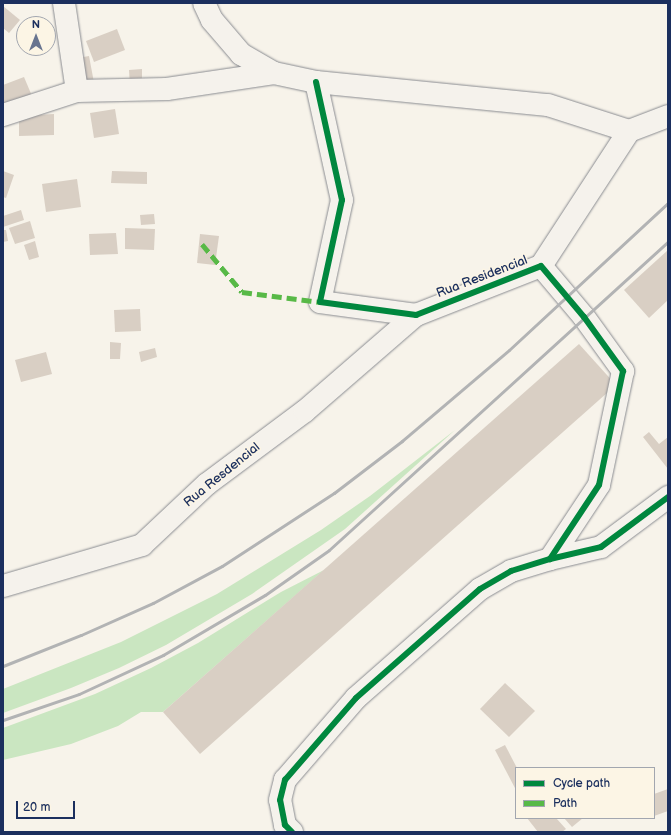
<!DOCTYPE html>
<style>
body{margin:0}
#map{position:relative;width:671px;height:835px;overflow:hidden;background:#f7f3ea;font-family:"Balsamiq Sans",sans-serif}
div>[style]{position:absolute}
.green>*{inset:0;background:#cae6c1}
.building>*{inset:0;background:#d9cfc4}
.roads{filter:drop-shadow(0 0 1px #8a8c91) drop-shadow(0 0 1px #8a8c91)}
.minor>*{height:22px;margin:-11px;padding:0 11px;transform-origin:11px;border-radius:11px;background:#f5f2ec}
.rail>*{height:3px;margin:-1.5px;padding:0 1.5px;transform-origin:1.5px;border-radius:1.5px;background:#b2b3b4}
.quiet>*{height:5px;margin-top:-2.5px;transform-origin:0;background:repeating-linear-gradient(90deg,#58b947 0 10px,transparent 0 15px)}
.cycleway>*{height:6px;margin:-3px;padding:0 3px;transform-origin:3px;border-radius:3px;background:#00873e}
span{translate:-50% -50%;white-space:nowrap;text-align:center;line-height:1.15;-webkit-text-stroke:3px #fcf5e5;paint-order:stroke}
.street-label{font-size:13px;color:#1b2f5e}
.frame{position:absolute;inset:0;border:4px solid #1b2f5e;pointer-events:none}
.legend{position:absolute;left:515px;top:767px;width:140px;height:52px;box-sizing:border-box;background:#fcf5e5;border:1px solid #a2a6af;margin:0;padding:5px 7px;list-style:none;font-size:12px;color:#1b2f5e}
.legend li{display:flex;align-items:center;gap:8px;height:20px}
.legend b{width:20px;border:1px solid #a2a6af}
.north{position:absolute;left:16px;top:16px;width:40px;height:40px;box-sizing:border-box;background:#fcf5e5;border:1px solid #a2a6af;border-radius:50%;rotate:0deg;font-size:11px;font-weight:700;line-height:16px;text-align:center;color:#1b2f5e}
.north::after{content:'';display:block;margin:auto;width:14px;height:18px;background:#68748f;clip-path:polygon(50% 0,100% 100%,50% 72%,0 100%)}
.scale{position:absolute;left:16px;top:801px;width:59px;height:18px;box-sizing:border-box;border:2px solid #1b2f5e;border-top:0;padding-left:5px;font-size:12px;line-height:14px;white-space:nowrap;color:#1b2f5e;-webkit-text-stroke:3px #fcf5e5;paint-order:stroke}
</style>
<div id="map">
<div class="green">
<div style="clip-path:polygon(455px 430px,345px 529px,252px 594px,166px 645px,119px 668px,71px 688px,3px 713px,3px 689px,121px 642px,217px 594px,321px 530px,370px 496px)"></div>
<div style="clip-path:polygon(324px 570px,163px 712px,141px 712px,118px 726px,71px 744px,3px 760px,3px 728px,95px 694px,151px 668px,198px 643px,281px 592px)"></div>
</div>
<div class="building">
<div style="clip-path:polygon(3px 6px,20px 20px,9px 33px,3px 28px)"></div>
<div style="clip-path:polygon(117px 29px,125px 50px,94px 62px,86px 41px)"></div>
<div style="clip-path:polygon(89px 56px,95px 88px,84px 90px,78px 58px)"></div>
<div style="clip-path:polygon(142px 69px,142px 87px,130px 87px,129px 70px)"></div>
<div style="clip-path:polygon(24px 77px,32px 96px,3px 107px,3px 85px)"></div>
<div style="clip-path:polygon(115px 109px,119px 134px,94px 138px,90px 113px)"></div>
<div style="clip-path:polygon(54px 114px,54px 135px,19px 136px,19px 116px)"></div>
<div style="clip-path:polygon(3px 171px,14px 175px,6px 198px,3px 197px)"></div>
<div style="clip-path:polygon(112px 171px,147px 172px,147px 184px,111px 183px)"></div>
<div style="clip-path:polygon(77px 179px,81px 207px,46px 212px,42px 184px)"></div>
<div style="clip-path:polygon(21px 210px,24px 220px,3px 227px,3px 216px)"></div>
<div style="clip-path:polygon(154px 214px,155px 224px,141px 225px,140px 215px)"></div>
<div style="clip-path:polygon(30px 221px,35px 238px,15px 244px,9px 228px)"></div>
<div style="clip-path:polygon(125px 228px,155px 229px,154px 250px,125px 249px)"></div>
<div style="clip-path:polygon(3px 230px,6px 230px,8px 241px,3px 242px)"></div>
<div style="clip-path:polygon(116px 233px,118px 254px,90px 255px,89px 234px)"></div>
<div style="clip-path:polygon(200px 234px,219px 236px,215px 265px,197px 263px)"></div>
<div style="clip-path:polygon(35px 241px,39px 257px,29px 260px,24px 245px)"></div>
<div style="clip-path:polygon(668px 250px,668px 300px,649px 318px,624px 290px)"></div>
<div style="clip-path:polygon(140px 309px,141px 331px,115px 332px,114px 310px)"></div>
<div style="clip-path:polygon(110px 342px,121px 343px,120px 359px,110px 359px)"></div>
<div style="clip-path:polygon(579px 344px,616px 385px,200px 754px,163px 712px)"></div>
<div style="clip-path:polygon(155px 348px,157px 357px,141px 362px,139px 352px)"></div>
<div style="clip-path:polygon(46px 352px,52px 374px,21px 382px,15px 360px)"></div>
<div style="clip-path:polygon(649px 432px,659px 444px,668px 437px,668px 469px,643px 437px)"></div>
<div style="clip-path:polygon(505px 683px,535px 711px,509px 737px,480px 709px)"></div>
<div style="clip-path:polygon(505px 745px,517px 768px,516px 790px,495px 750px)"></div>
<div style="clip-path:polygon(668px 789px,668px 811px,654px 816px,654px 794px)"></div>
<div style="clip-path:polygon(527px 818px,556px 818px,566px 829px,562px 832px,538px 832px)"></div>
<div style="clip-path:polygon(564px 818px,583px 818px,572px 827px)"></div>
</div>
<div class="roads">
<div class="minor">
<div style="left:64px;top:3px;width:89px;rotate:81.6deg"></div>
<div style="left:204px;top:3px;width:19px;rotate:65deg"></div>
<div style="left:212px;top:20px;width:45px;rotate:49.5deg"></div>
<div style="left:241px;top:54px;width:38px;rotate:30deg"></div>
<div style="left:274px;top:73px;width:43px;rotate:12.1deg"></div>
<div style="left:316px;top:82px;width:233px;rotate:5.7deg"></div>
<div style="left:548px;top:105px;width:85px;rotate:17.8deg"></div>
<div style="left:629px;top:131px;width:42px;rotate:-21deg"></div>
<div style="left:316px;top:82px;width:121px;rotate:77.6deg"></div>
<div style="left:342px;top:200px;width:104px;rotate:102.2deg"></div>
<div style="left:320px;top:302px;width:97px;rotate:7.7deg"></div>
<div style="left:416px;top:315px;width:134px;rotate:-21.4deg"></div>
<div style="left:541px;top:266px;width:67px;rotate:49.9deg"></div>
<div style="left:584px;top:317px;width:67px;rotate:54.2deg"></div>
<div style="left:623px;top:371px;width:116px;rotate:101.9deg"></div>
<div style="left:599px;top:485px;width:89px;rotate:123.5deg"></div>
<div style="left:3px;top:115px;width:78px;rotate:-18deg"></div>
<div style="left:77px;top:91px;width:90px;rotate:-1.3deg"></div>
<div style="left:167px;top:89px;width:108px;rotate:-8.5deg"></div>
<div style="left:541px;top:266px;width:161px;rotate:-56.9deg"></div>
<div style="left:3px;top:586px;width:145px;rotate:-16.4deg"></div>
<div style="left:142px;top:545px;width:89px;rotate:-43.2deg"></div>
<div style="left:207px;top:484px;width:122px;rotate:-36.7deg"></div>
<div style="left:305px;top:411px;width:147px;rotate:-40.9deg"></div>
<div style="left:292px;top:832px;width:10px;rotate:-135deg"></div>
<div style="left:285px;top:825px;width:25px;rotate:-101deg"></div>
<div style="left:280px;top:800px;width:21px;rotate:-76deg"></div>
<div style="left:285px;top:780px;width:108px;rotate:-49.1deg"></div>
<div style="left:356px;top:698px;width:165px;rotate:-41.3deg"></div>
<div style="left:480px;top:589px;width:36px;rotate:-30deg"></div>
<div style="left:511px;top:571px;width:41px;rotate:-17.1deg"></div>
<div style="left:550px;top:559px;width:52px;rotate:-13.2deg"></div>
<div style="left:601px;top:547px;width:84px;rotate:-36.7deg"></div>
</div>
</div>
<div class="rail">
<div style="left:3px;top:666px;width:84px;rotate:-21.7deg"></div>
<div style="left:81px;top:635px;width:79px;rotate:-24deg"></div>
<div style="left:153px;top:603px;width:78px;rotate:-28.2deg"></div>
<div style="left:222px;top:566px;width:134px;rotate:-33.1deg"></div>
<div style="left:334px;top:493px;width:86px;rotate:-37.4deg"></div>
<div style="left:402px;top:441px;width:140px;rotate:-40.4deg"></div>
<div style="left:509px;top:350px;width:217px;rotate:-42.8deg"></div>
<div style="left:3px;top:720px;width:80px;rotate:-18.9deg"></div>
<div style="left:79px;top:694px;width:93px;rotate:-24.9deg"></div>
<div style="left:163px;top:655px;width:118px;rotate:-30.5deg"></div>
<div style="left:265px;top:595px;width:78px;rotate:-35.1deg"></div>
<div style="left:329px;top:550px;width:459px;rotate:-42.3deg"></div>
</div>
<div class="quiet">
<div style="left:202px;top:244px;width:62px;rotate:50.2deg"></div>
<div style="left:242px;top:292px;width:79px;rotate:7.3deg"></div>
</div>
<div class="cycleway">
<div style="left:316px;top:82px;width:121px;rotate:77.6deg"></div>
<div style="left:342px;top:200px;width:104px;rotate:102.2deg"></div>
<div style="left:320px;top:302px;width:97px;rotate:7.7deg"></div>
<div style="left:416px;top:315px;width:134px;rotate:-21.4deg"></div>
<div style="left:541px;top:266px;width:67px;rotate:49.9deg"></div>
<div style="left:584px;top:317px;width:67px;rotate:54.2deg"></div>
<div style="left:623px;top:371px;width:116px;rotate:101.9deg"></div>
<div style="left:599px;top:485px;width:89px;rotate:123.5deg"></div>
<div style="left:292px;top:832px;width:10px;rotate:-135deg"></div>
<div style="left:285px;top:825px;width:25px;rotate:-101deg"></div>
<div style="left:280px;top:800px;width:21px;rotate:-76deg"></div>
<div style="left:285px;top:780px;width:108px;rotate:-49.1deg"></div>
<div style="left:356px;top:698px;width:165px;rotate:-41.3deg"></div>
<div style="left:480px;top:589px;width:36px;rotate:-30deg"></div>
<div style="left:511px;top:571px;width:41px;rotate:-17.1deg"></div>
<div style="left:550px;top:559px;width:52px;rotate:-13.2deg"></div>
<div style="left:601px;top:547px;width:84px;rotate:-36.7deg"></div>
</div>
<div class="street-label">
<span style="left:482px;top:277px;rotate:-21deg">Rua Residencial</span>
<span style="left:222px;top:475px;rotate:-39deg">Rua Resdencial</span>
</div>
<div class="frame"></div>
<ul class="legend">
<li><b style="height:5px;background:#00873e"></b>Cycle path</li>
<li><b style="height:5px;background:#58b947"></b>Path</li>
</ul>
<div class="north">N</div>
<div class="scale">20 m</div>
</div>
